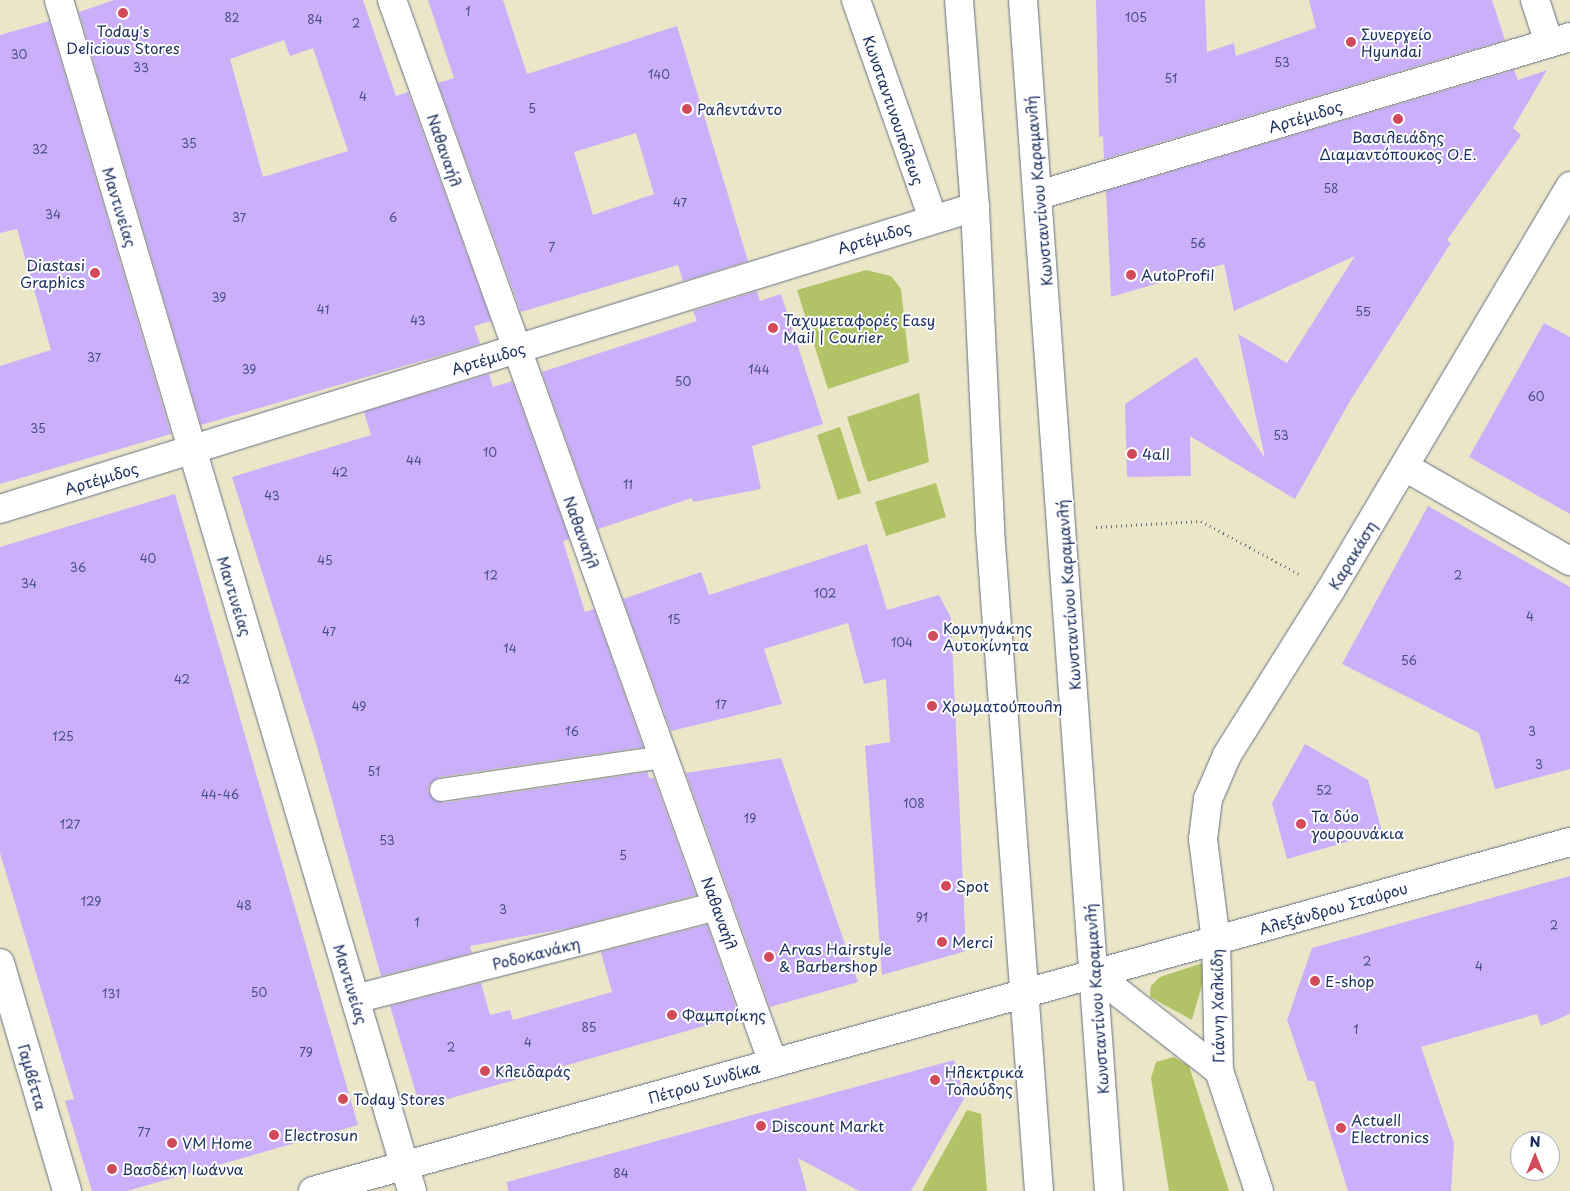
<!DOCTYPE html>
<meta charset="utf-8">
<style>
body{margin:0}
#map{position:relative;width:1570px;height:1191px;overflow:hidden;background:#ebe6c8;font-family:"Playpen Sans",sans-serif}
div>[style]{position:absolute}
.green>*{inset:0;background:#b1c366}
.building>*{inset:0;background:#ccaffa}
.path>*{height:3px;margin-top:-1.5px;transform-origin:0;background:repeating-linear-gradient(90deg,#646f83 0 1px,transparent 0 5px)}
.roads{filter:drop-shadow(0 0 1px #646f83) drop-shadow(0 0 1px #646f83)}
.service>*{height:22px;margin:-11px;padding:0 11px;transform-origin:11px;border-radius:11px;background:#fff}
.pedestrian>*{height:28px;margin:-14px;padding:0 14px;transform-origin:14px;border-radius:14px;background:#fff}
.minor>*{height:28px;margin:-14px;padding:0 14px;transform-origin:14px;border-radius:14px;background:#fff}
.tertiary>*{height:28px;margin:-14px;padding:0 14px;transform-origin:14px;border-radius:14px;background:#fff}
.primary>*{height:28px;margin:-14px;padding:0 14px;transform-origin:14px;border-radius:14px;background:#fff}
.dots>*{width:14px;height:14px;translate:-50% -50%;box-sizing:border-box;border:2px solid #fff;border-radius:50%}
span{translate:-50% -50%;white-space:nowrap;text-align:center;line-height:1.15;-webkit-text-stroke:4px #fff;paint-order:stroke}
.number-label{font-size:12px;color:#474f85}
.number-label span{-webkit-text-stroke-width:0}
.poi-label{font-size:15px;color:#1b2f5e}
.left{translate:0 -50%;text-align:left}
.right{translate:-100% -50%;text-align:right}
.street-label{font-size:15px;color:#1b2f5e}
.north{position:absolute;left:1510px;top:1131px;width:50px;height:50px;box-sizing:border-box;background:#fff;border:1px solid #a4acbf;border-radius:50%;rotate:0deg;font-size:14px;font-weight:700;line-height:20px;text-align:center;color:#1b2f5e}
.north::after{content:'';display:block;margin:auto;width:18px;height:22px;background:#d1495b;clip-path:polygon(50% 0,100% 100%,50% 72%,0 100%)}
</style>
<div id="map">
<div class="green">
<div style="clip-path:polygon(866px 270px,891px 276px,901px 289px,909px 362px,828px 389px,797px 290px)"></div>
<div style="clip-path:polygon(919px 393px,929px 462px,868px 482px,847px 417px)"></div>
<div style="clip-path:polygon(840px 427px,861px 493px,838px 500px,817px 435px)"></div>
<div style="clip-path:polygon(936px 483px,946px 517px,886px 536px,875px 502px)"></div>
<div style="clip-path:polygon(1209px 961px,1192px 1020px,1150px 997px,1151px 986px,1160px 977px)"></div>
<div style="clip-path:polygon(1174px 1057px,1189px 1066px,1229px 1191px,1169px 1191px,1151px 1078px,1156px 1062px)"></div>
<div style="clip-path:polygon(967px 1110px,981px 1114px,987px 1191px,922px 1191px)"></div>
</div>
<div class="building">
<div style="clip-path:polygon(evenodd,114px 0,363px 0,396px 96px,408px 92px,491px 321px,474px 326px,480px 344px,201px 425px,79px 12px,114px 0,284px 40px,290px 56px,313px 48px,348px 151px,263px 177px,230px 59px,284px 40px)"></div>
<div style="clip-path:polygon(evenodd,428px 0,503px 0,527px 74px,677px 26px,748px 261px,683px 281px,678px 265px,521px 312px,438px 83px,454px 78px,428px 0,636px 133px,654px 194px,593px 215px,574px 152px,636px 133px)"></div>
<div style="clip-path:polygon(1096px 0,1205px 0,1207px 52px,1234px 43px,1236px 56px,1316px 28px,1309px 0,1492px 0,1505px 40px,1104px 159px,1103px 136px,1099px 137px)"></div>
<div style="clip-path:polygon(49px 21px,171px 434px,0 484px,0 366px,51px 350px,17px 229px,0 233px,0 35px)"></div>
<div style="clip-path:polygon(1514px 70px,1518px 80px,1547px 70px,1513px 128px,1521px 135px,1447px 240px,1451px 243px,1350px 401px,1295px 499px,1190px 436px,1191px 476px,1127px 477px,1125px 404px,1196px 357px,1265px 458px,1238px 334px,1287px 363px,1355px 256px,1234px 311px,1224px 264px,1111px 297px,1106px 191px)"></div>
<div style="clip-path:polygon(757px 291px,760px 301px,781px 294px,823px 424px,752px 446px,761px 489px,693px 502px,692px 498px,598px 529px,542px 372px,697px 321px,693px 311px)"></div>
<div style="clip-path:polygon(1544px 323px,1570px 337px,1570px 514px,1469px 457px)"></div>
<div style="clip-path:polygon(489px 374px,493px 387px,512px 381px,569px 539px,563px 541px,585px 612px,594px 609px,643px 747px,439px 777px,429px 785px,428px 792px,443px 803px,648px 772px,649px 778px,654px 778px,696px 895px,569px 928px,470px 946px,472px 953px,381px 976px,318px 750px,232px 477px,371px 435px,364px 412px)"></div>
<div style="clip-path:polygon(175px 494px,358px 1125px,127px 1191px,92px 1191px,65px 1101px,74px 1099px,0 853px,0 547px)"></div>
<div style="clip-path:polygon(1428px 506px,1570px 587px,1570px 769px,1495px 789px,1479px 733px,1342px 664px)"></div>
<div style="clip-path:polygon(867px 544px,887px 610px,939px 595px,951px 618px,966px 951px,882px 975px,865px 746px,890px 742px,886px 679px,864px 684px,848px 623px,764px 649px,782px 704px,671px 731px,623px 599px,701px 572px,709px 595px)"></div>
<div style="clip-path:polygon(1305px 744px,1368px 780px,1382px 832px,1287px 859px,1272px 803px)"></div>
<div style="clip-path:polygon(781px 758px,858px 982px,770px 1007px,686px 773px)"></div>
<div style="clip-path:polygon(1570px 876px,1570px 1014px,1541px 1026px,1537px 1014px,1421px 1047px,1454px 1143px,1451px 1191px,1348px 1191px,1314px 1081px,1308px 1081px,1287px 1020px,1312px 948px)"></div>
<div style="clip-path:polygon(707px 925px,739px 1016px,420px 1107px,390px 1006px,481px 983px,490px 1015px,510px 1010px,513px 1020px,612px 992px,601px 952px)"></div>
<div style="clip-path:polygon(954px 1060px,965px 1097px,911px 1191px,859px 1191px,798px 1158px,807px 1191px,508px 1191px,507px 1182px)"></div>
</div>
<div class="path">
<div style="left:1096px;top:527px;width:105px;rotate:-3.3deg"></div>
<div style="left:1201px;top:521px;width:111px;rotate:28.4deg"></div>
</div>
<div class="roads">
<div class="service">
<div style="left:441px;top:790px;width:224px;rotate:-8.5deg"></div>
</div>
<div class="pedestrian">
<div style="left:856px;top:0;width:232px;rotate:70.6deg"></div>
</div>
<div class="minor">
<div style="left:59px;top:0;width:1242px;rotate:73.49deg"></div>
<div style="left:392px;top:0;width:1129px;rotate:70.28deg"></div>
<div style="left:1535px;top:0;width:45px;rotate:72deg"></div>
<div style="left:1039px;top:195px;width:554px;rotate:-16.57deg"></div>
<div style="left:1405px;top:467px;width:190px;rotate:29.7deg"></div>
<div style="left:0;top:509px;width:1021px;rotate:-17.21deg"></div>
<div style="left:0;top:963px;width:238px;rotate:73.6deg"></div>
<div style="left:1095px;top:974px;width:157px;rotate:38deg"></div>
<div style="left:355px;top:999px;width:374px;rotate:-14.4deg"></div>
<div style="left:1259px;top:1191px;width:126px;rotate:-108.4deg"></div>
<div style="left:1219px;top:1071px;width:130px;rotate:-91.3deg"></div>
<div style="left:1216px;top:941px;width:103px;rotate:-97.3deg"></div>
<div style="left:1203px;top:839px;width:40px;rotate:-82.9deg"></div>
<div style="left:1208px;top:799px;width:48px;rotate:-66.6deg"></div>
<div style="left:1227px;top:755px;width:194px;rotate:-57.9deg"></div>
<div style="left:1330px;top:591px;width:471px;rotate:-59.3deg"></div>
</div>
<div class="tertiary">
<div style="left:313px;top:1191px;width:1305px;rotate:-15.52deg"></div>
</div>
<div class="primary">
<div style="left:959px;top:0;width:208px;rotate:85.6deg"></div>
<div style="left:975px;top:207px;width:323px;rotate:87.3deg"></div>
<div style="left:990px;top:530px;width:663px;rotate:85.76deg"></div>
<div style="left:1023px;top:0;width:1194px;rotate:85.87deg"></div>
</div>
</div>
<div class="dots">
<div style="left:123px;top:13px;background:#d1495b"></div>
<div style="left:1351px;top:42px;background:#d1495b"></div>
<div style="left:687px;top:109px;background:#d1495b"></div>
<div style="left:1398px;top:119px;background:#d1495b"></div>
<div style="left:95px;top:273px;background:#d1495b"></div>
<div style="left:1131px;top:275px;background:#d1495b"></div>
<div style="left:773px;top:328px;background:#d1495b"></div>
<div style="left:1132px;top:454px;background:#d1495b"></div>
<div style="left:933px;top:636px;background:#d1495b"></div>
<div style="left:932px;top:706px;background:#d1495b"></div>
<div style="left:1301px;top:824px;background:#d1495b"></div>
<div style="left:946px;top:886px;background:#d1495b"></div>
<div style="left:942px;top:942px;background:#d1495b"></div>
<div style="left:769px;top:957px;background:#d1495b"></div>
<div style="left:1315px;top:981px;background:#d1495b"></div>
<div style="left:672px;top:1015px;background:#d1495b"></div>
<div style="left:485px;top:1071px;background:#d1495b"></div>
<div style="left:935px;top:1080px;background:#d1495b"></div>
<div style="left:343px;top:1099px;background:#d1495b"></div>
<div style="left:761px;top:1126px;background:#d1495b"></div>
<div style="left:1341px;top:1128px;background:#d1495b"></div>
<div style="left:274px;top:1135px;background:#d1495b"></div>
<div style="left:172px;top:1143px;background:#d1495b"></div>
<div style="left:112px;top:1169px;background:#d1495b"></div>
</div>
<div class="number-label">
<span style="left:468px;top:12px">1</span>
<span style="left:232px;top:18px">82</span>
<span style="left:1136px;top:18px">105</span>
<span style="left:315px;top:20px">84</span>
<span style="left:356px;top:24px">2</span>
<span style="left:19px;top:55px">30</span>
<span style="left:1282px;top:63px">53</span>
<span style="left:141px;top:68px">33</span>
<span style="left:659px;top:75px">140</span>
<span style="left:1171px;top:79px">51</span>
<span style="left:363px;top:97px">4</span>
<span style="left:532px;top:109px">5</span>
<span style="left:189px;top:144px">35</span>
<span style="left:40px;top:150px">32</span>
<span style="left:1331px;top:189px">58</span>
<span style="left:680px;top:203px">47</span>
<span style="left:53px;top:215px">34</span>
<span style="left:239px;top:218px">37</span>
<span style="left:393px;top:218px">6</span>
<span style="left:1198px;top:244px">56</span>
<span style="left:552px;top:248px">7</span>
<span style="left:219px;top:298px">39</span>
<span style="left:323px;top:310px">41</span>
<span style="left:1363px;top:312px">55</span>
<span style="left:418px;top:321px">43</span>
<span style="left:94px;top:358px">37</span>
<span style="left:249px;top:370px">39</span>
<span style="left:759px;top:370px">144</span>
<span style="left:683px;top:382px">50</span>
<span style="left:1536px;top:397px">60</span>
<span style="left:38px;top:429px">35</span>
<span style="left:1281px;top:436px">53</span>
<span style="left:490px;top:453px">10</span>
<span style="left:414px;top:461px">44</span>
<span style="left:340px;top:473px">42</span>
<span style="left:628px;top:485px">11</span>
<span style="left:272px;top:496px">43</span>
<span style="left:148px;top:559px">40</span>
<span style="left:325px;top:561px">45</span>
<span style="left:78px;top:568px">36</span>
<span style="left:491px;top:576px">12</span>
<span style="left:1458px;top:576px">2</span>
<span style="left:29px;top:584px">34</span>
<span style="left:825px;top:594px">102</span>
<span style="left:1530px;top:617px">4</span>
<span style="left:674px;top:620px">15</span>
<span style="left:329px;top:632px">47</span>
<span style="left:902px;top:643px">104</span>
<span style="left:510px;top:649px">14</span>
<span style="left:1409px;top:661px">56</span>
<span style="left:182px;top:680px">42</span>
<span style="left:721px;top:705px">17</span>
<span style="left:359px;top:707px">49</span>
<span style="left:572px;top:732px">16</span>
<span style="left:1532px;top:732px">3</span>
<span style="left:63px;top:737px">125</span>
<span style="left:1539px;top:765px">3</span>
<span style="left:374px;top:772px">51</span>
<span style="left:1324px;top:791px">52</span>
<span style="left:220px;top:795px">44-46</span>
<span style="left:914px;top:804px">108</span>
<span style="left:750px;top:819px">19</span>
<span style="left:70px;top:825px">127</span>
<span style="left:387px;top:841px">53</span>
<span style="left:623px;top:856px">5</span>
<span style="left:91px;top:902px">129</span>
<span style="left:244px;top:906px">48</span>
<span style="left:503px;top:910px">3</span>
<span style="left:922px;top:918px">91</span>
<span style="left:417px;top:923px">1</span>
<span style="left:1554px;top:926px">2</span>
<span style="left:1367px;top:962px">2</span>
<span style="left:1479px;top:967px">4</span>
<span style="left:259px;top:993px">50</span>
<span style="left:111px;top:994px">131</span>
<span style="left:589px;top:1028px">85</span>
<span style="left:1356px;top:1030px">1</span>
<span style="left:528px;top:1043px">4</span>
<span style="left:451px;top:1048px">2</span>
<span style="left:306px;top:1053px">79</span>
<span style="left:144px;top:1133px">77</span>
<span style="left:621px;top:1174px">84</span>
</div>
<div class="poi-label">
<span style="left:123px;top:39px">Today's<br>Delicious Stores</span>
<span class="left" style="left:1361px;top:42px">Συνεργείο<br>Hyundai</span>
<span class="left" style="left:697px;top:109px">Ραλεντάντο</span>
<span style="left:1398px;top:145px">Βασιλειάδης<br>Διαμαντόπουκος Ο.Ε.</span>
<span class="right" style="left:85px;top:273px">Diastasi<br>Graphics</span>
<span class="left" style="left:1141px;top:275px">AutoProfil</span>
<span class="left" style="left:783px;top:328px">Ταχυμεταφορές Easy<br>Mail | Courier</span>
<span class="left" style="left:1142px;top:454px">4all</span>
<span class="left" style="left:943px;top:636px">Κομνηνάκης<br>Αυτοκίνητα</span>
<span class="left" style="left:942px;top:706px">Χρωματούπουλη</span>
<span class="left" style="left:1311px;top:824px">Τα δύο<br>γουρουνάκια</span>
<span class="left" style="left:956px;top:886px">Spot</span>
<span class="left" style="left:952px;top:942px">Merci</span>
<span class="left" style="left:779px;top:957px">Arvas Hairstyle<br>&amp; Barbershop</span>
<span class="left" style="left:1325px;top:981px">E-shop</span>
<span class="left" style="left:682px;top:1015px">Φαμπρίκης</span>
<span class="left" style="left:495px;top:1071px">Κλειδαράς</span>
<span class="left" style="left:945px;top:1080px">Ηλεκτρικά<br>Τολούδης</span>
<span class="left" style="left:353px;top:1099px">Today Stores</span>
<span class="left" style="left:1351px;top:1128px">Actuell<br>Electronics</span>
<span class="left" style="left:771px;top:1126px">Discount Markt</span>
<span class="left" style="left:284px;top:1135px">Electrosun</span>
<span class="left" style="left:182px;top:1143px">VM Home</span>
<span class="left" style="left:122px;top:1169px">Βασδέκη Ιωάννα</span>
</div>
<div class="street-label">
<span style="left:894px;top:110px;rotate:71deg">Κωνσταντινουπόλεως</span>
<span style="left:1305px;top:116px;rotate:-17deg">Αρτέμιδος</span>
<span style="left:445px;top:150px;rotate:71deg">Ναθαναήλ</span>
<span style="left:1038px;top:191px;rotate:-95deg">Κωνσταντίνου Καραμανλή</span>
<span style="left:120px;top:207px;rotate:73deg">Μαντινείας</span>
<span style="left:874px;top:237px;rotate:-17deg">Αρτέμιδος</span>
<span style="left:488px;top:358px;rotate:-17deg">Αρτέμιδος</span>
<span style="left:101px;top:478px;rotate:-17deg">Αρτέμιδος</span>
<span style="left:582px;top:532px;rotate:70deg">Ναθαναήλ</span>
<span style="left:1352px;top:555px;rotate:-59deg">Καρακάση</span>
<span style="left:1068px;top:595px;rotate:-94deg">Κωνσταντίνου Καραμανλή</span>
<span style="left:235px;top:596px;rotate:73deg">Μαντινείας</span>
<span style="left:1333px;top:908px;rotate:-16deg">Αλεξάνδρου Σταύρου</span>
<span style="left:720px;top:913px;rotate:70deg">Ναθαναήλ</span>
<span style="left:536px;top:953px;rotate:-14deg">Ροδοκανάκη</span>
<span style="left:351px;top:984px;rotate:73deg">Μαντινείας</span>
<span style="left:1096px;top:999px;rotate:-94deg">Κωνσταντίνου Καραμανλή</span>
<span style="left:1217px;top:1006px;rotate:-91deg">Γιάννη Χαλκίδη</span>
<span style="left:33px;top:1077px;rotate:74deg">Γαμβέττα</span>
<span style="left:704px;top:1082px;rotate:-16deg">Πέτρου Συνδίκα</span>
</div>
<div class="north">N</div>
</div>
